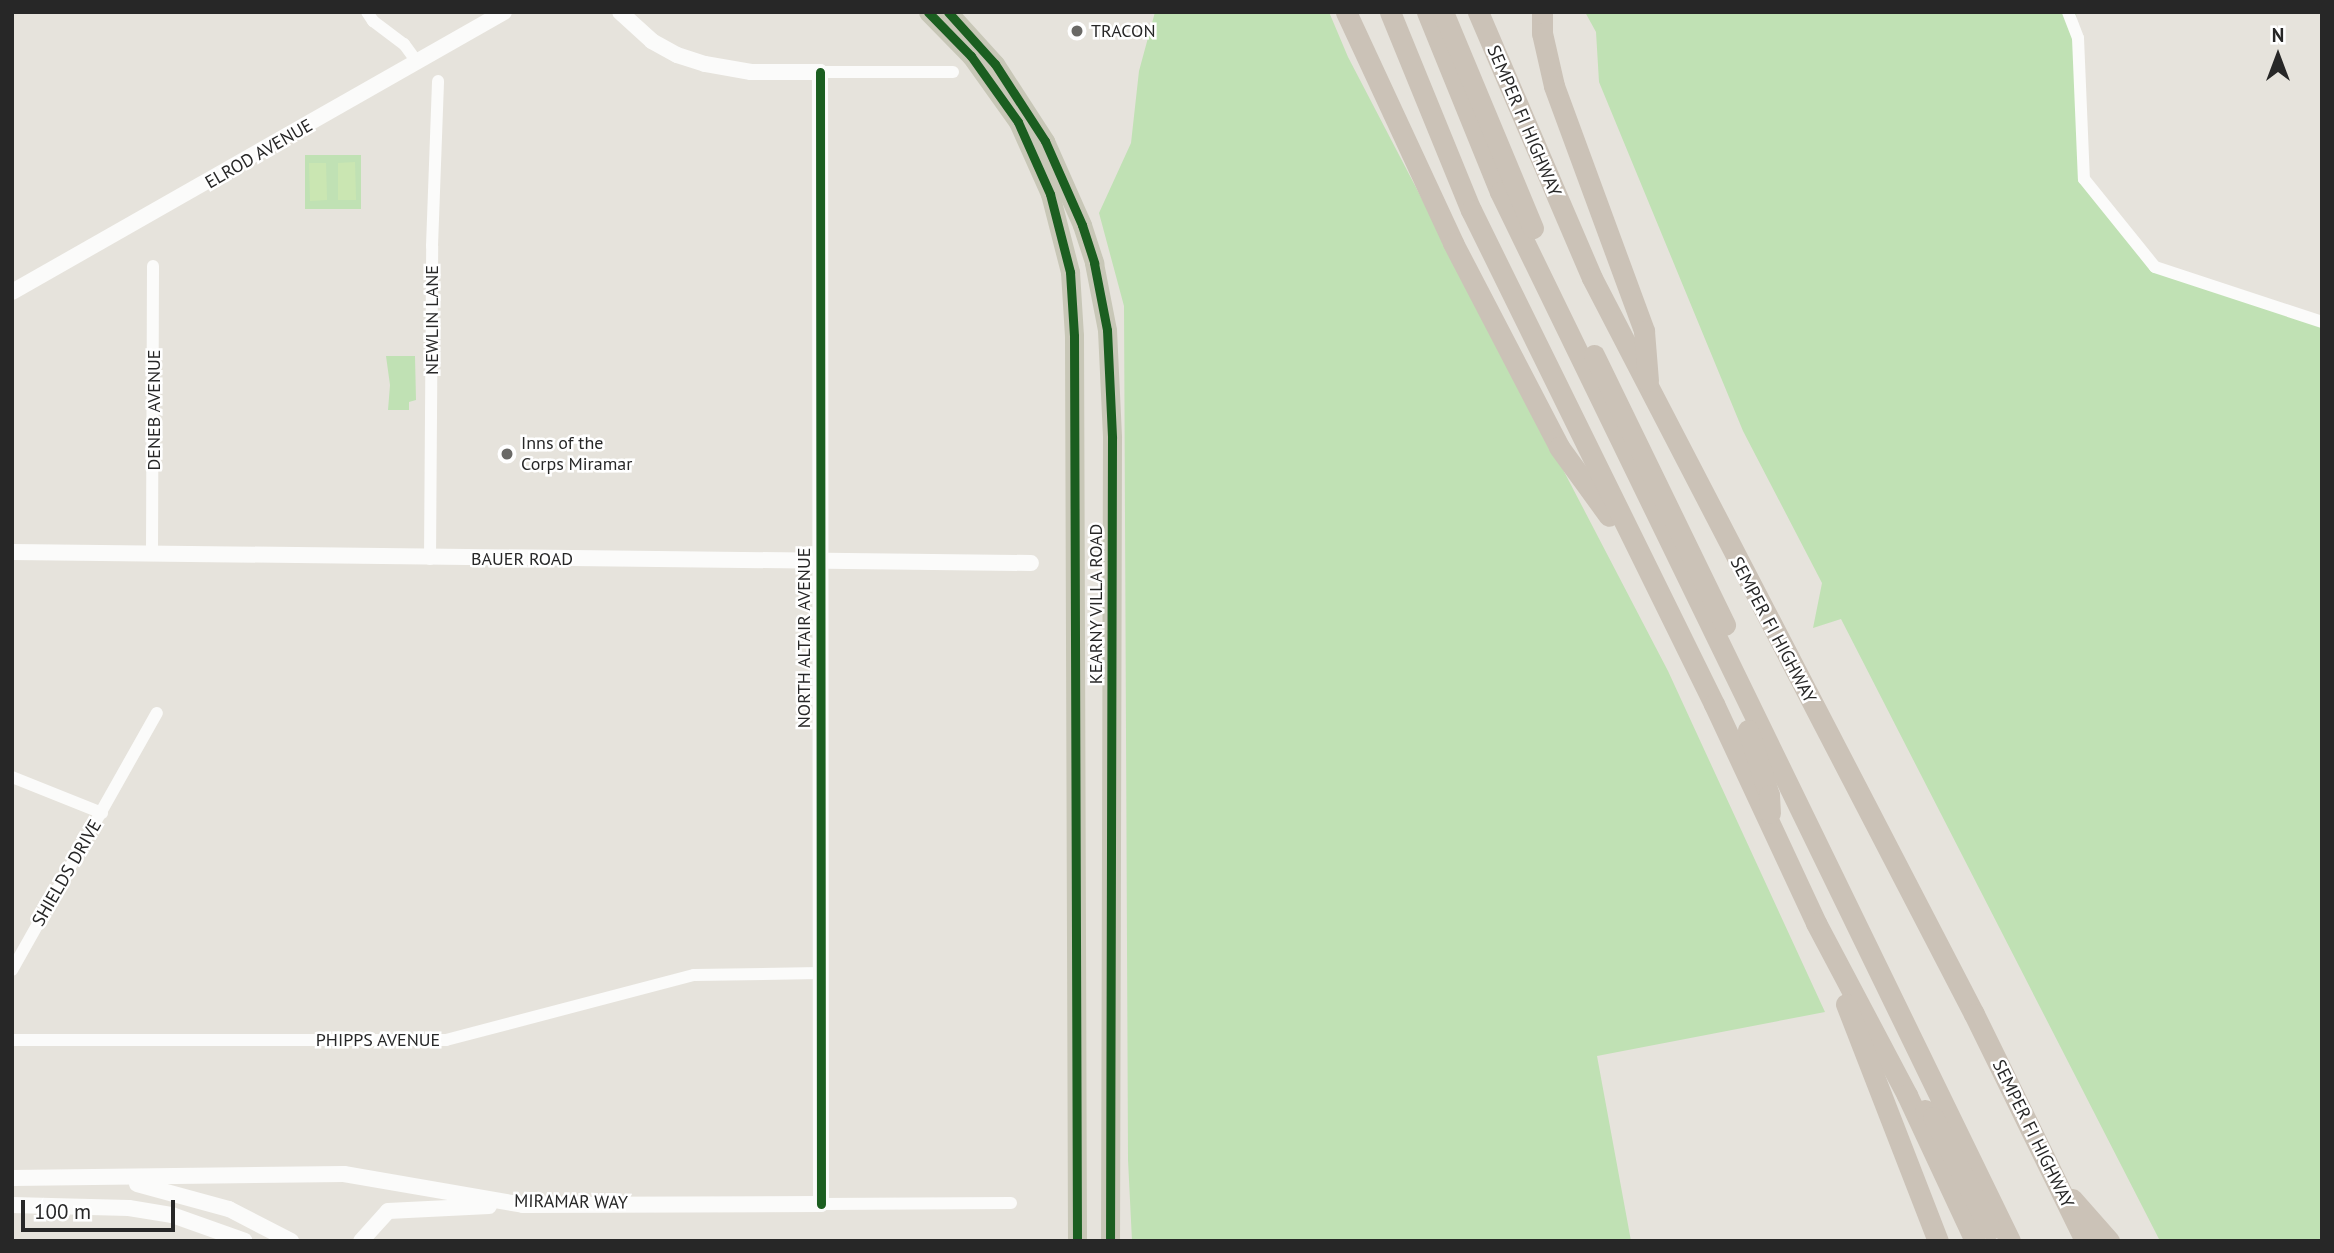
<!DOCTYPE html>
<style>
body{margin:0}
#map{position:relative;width:2334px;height:1253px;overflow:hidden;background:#e6e3dc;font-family:"PT Sans",sans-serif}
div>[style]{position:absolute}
.green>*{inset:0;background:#c0e1b4}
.pitch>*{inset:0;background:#cae6b2}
.street>*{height:12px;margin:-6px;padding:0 6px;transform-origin:6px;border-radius:6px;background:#fbfbfa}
.secondary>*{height:16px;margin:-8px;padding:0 8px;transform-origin:8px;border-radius:8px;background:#fbfbfa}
.primary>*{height:19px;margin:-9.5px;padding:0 9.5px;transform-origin:9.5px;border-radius:9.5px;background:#c8c7b7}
.highway>*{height:21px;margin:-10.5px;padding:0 10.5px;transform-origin:10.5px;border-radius:10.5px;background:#cbc2b7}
.cycleway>*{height:9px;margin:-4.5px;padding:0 4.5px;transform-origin:4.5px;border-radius:4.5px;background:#1b5e20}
.dots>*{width:19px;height:19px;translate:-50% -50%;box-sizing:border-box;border:4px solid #fff;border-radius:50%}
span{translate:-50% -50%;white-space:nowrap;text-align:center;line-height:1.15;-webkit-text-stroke:5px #fff;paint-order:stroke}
.poi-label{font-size:18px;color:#272727}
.left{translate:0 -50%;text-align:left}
.street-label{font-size:18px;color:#272727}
.frame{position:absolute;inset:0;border:14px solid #272727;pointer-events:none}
.north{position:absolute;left:2243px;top:21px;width:70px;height:70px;-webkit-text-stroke:5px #fff;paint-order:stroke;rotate:0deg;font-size:19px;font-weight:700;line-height:28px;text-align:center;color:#272727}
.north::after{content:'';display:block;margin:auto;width:24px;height:32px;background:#272727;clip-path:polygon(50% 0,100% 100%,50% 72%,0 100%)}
.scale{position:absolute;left:21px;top:1200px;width:154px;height:32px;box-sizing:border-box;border:4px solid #272727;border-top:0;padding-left:9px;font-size:21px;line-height:24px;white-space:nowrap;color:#272727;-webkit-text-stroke:5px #fff;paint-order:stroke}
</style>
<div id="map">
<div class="green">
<div style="clip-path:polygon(1155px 12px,1329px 12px,1348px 57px,1668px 671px,1825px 1012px,1597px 1056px,1631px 1241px,1132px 1241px,1128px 1160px,1124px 306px,1099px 213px,1131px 143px,1139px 71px)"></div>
<div style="clip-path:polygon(1585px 12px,2076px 12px,2084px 179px,2155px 267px,2322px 322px,2322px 1241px,2160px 1241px,1841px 619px,1813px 628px,1822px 583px,1743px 431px,1599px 82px,1596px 32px)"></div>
<div style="clip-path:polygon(305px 155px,361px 155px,361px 209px,305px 209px)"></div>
<div style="clip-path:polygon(386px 356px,415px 356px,416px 400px,409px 402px,409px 410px,388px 410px,390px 385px)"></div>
</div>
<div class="pitch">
<div style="clip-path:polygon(355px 162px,356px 200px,338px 200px,338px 163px)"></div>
<div style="clip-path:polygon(309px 163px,326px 163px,327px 200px,310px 201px)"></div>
</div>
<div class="street">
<div style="left:367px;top:12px;width:11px;rotate:56deg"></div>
<div style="left:373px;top:21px;width:39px;rotate:37deg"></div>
<div style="left:404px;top:44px;width:22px;rotate:54deg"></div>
<div style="left:2068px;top:12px;width:28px;rotate:69deg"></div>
<div style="left:2078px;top:38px;width:141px;rotate:87.6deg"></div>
<div style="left:2084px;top:179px;width:113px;rotate:51.1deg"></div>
<div style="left:2155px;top:267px;width:176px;rotate:18.2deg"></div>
<div style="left:820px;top:72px;width:133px"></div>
<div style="left:152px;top:553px;width:287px;rotate:-89.8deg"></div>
<div style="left:430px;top:559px;width:313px;rotate:-89.6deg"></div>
<div style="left:432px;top:246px;width:165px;rotate:-87.9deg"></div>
<div style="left:12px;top:777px;width:97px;rotate:21.8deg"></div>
<div style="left:12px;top:970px;width:295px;rotate:-60.6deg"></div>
<div style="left:12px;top:1040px;width:434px"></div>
<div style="left:446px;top:1040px;width:256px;rotate:-14.7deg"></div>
<div style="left:694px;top:975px;width:126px;rotate:-0.9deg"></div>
<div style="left:821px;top:1204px;width:190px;rotate:-0.3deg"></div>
</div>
<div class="secondary">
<div style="left:12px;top:292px;width:566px;rotate:-29.64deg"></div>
<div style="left:12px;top:552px;width:1019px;rotate:0.62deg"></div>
<div style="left:12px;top:1178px;width:332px;rotate:-0.7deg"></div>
<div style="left:344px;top:1174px;width:182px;rotate:9.8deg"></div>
<div style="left:523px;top:1205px;width:298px;rotate:-0.2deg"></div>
<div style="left:821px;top:1204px;width:1132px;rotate:-90.05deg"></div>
<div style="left:820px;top:72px;width:69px;rotate:180deg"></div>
<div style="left:751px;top:72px;width:47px;rotate:-170.1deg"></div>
<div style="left:705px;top:64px;width:29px;rotate:-162deg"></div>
<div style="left:677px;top:55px;width:29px;rotate:-151deg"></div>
<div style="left:652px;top:41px;width:43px;rotate:-137.8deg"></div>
<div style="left:137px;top:1184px;width:95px;rotate:15.2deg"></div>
<div style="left:229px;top:1209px;width:70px;rotate:27.3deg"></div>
<div style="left:12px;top:1205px;width:117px;rotate:1.5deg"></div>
<div style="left:129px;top:1208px;width:44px;rotate:9.2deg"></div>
<div style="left:172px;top:1215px;width:77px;rotate:19.6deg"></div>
<div style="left:361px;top:1241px;width:40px;rotate:-48deg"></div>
<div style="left:388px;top:1211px;width:101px;rotate:-2.8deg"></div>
</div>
<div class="primary">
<div style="left:928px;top:12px;width:62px;rotate:45.7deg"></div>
<div style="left:971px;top:56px;width:81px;rotate:54.5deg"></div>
<div style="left:1018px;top:122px;width:79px;rotate:66deg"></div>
<div style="left:1050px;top:194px;width:81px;rotate:75.6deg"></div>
<div style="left:1070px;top:272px;width:64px;rotate:86.4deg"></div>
<div style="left:1074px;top:336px;width:905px;rotate:89.81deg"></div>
<div style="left:948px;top:12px;width:70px;rotate:47.9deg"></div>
<div style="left:995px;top:64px;width:92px;rotate:57deg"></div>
<div style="left:1045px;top:141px;width:92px;rotate:66.2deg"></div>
<div style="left:1082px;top:225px;width:40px;rotate:72deg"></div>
<div style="left:1094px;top:263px;width:68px;rotate:79deg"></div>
<div style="left:1107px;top:330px;width:108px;rotate:87.3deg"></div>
<div style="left:1112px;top:438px;width:803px;rotate:90.14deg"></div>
</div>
<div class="highway">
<div style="left:1346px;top:12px;width:255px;rotate:65.1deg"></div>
<div style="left:1453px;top:243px;width:230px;rotate:62.5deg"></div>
<div style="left:1559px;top:447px;width:85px;rotate:54.1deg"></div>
<div style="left:1390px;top:12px;width:214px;rotate:67.8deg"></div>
<div style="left:1471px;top:210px;width:551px;rotate:63.81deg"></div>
<div style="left:1714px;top:704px;width:242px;rotate:65deg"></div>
<div style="left:1816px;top:923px;width:195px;rotate:62.1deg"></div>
<div style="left:1907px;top:1095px;width:161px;rotate:65deg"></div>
<div style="left:1427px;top:12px;width:194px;rotate:67.9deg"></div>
<div style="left:1500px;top:192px;width:1166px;rotate:64.07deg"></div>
<div style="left:1443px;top:12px;width:234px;rotate:67.4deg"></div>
<div style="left:1478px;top:12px;width:289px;rotate:66.8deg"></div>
<div style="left:1592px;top:278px;width:829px;rotate:62.57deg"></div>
<div style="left:1974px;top:1014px;width:253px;rotate:63.9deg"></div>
<div style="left:1542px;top:12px;width:21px;rotate:90deg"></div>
<div style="left:1542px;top:33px;width:54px;rotate:77.2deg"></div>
<div style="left:1554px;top:86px;width:261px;rotate:69.8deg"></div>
<div style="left:1644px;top:331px;width:50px;rotate:85.4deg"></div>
<div style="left:1594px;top:355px;width:300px;rotate:64.1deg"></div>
<div style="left:1748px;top:730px;width:68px;rotate:72.1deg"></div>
<div style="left:1769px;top:795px;width:18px;rotate:87deg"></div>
<div style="left:1846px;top:1004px;width:254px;rotate:68.8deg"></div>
<div style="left:1925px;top:1110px;width:11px;rotate:41deg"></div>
<div style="left:1933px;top:1117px;width:126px;rotate:63deg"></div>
<div style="left:2072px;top:1199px;width:56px;rotate:48.6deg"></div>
</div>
<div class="cycleway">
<div style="left:928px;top:12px;width:62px;rotate:45.7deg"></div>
<div style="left:971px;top:56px;width:81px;rotate:54.5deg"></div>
<div style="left:1018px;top:122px;width:79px;rotate:66deg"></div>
<div style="left:1050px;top:194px;width:81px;rotate:75.6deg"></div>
<div style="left:1070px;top:272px;width:64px;rotate:86.4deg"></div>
<div style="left:1074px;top:336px;width:905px;rotate:89.81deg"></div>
<div style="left:948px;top:12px;width:70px;rotate:47.9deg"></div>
<div style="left:995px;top:64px;width:92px;rotate:57deg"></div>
<div style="left:1045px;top:141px;width:92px;rotate:66.2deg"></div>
<div style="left:1082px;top:225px;width:40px;rotate:72deg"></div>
<div style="left:1094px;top:263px;width:68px;rotate:79deg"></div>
<div style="left:1107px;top:330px;width:108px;rotate:87.3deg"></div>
<div style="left:1112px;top:438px;width:803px;rotate:90.14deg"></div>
<div style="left:820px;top:72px;width:1132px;rotate:89.95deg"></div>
</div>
<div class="dots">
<div style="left:1077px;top:31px;background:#6a6966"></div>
<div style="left:507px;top:454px;background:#6a6966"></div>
</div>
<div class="poi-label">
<span class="left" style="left:1091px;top:31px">TRACON</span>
<span class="left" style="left:521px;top:454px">Inns of the<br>Corps Miramar</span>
</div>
<div class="street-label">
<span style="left:1524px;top:121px;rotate:67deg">SEMPER FI HIGHWAY</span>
<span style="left:259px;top:154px;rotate:-30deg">ELROD AVENUE</span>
<span style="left:432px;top:320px;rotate:-90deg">NEWLIN LANE</span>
<span style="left:154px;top:410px;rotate:-90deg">DENEB AVENUE</span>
<span style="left:522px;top:559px">BAUER ROAD</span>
<span style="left:1096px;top:604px;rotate:-90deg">KEARNY VILLA ROAD</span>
<span style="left:1773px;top:630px;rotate:62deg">SEMPER FI HIGHWAY</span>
<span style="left:804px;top:638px;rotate:-90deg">NORTH ALTAIR AVENUE</span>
<span style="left:67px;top:873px;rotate:-60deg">SHIELDS DRIVE</span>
<span style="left:378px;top:1040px">PHIPPS AVENUE</span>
<span style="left:2033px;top:1134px;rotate:64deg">SEMPER FI HIGHWAY</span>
<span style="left:571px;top:1202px;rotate:1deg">MIRAMAR WAY</span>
</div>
<div class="frame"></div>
<div class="north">N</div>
<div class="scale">100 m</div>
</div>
